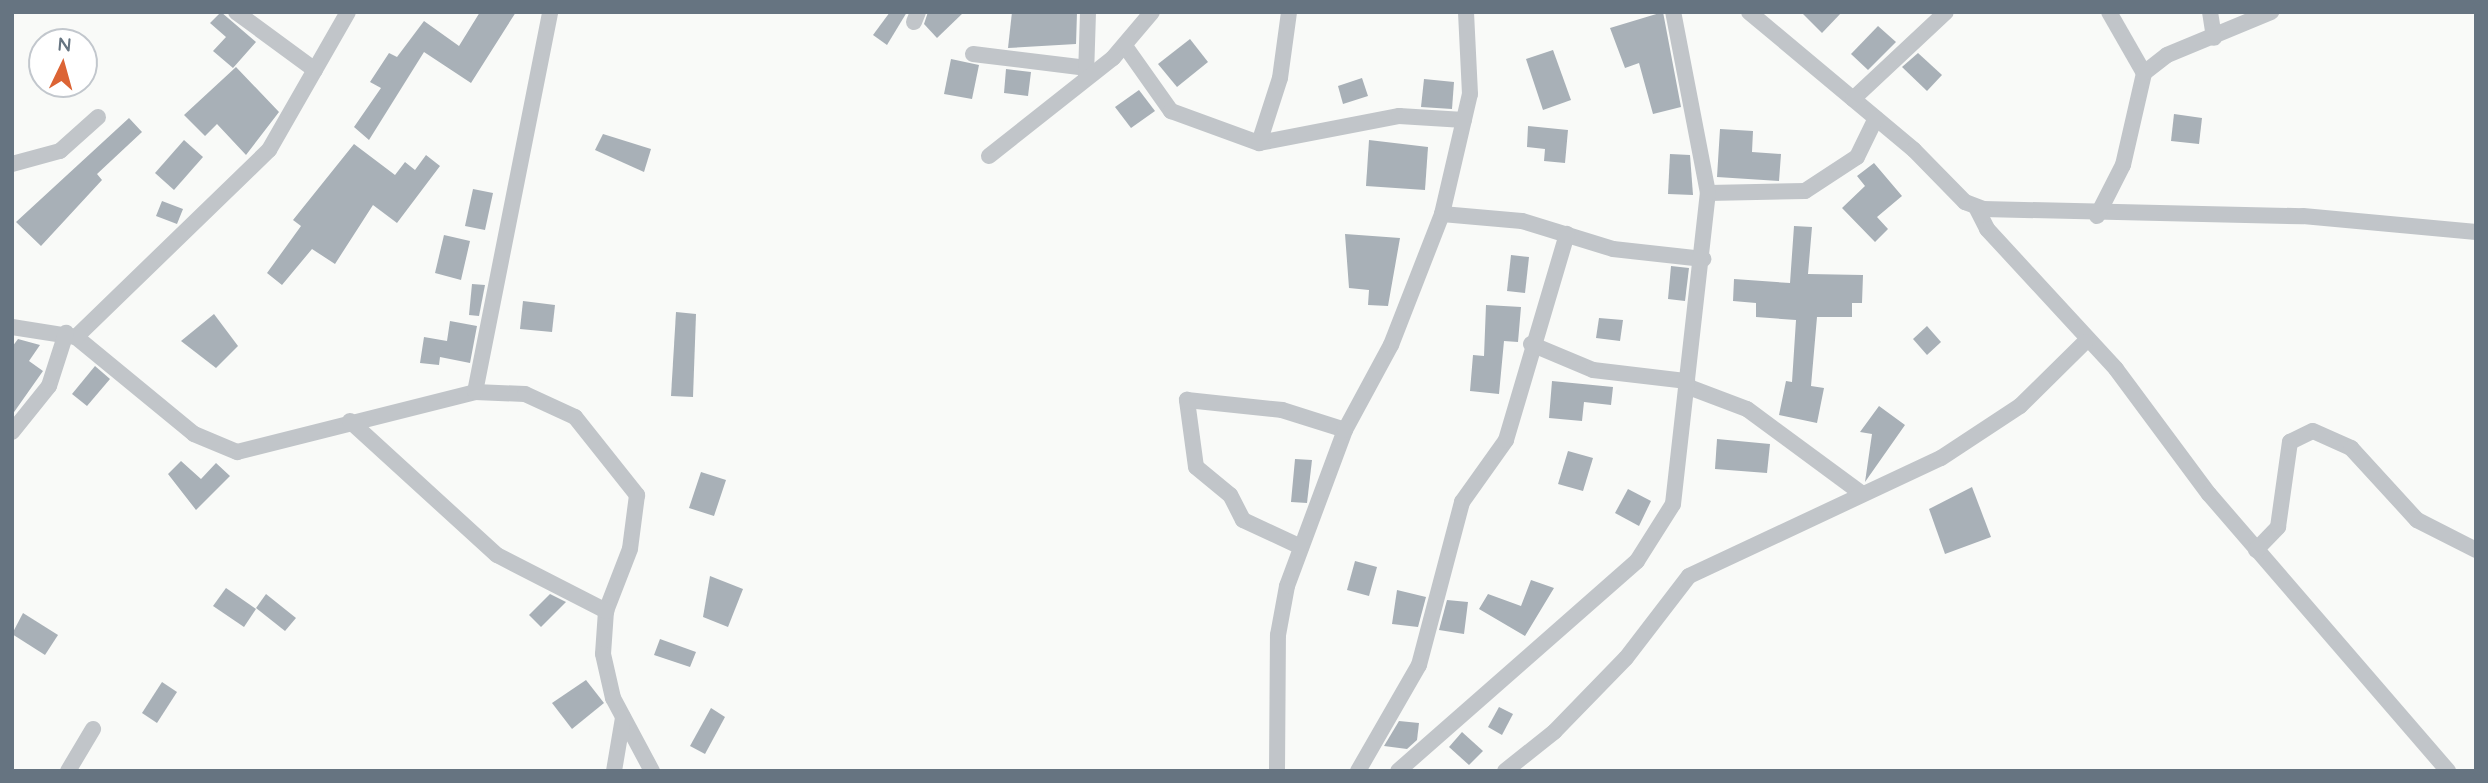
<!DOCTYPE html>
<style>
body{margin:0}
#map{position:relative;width:2488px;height:783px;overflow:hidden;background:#f9faf8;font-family:Quicksand,sans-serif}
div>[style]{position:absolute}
.building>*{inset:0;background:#a8b0b7}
.street>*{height:16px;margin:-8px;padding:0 8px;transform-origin:8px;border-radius:8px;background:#c1c5c9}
span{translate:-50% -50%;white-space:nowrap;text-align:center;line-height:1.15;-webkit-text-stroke:7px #fff;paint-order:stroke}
.frame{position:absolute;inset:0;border:14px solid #667481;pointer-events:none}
.north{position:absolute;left:28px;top:28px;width:70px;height:70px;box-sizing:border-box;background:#fff;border:2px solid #c2c7cd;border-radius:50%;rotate:5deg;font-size:19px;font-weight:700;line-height:28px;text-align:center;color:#667481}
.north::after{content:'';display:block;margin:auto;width:24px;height:32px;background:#dc6435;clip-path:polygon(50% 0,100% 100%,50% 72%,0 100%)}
</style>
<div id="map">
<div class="building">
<div style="clip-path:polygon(221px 12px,256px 42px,233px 68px,213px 51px,226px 37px,210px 23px)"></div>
<div style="clip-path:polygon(480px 12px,516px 12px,471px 83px,424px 52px,369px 140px,354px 127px,381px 88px,370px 82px,389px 53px,397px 57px,424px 21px,459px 46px)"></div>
<div style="clip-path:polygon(890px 12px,907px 12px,887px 45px,873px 35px)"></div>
<div style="clip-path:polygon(928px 12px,964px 12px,937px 38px,924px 24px)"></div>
<div style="clip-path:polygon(1012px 12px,1077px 12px,1076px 44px,1008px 48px)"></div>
<div style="clip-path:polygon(1663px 12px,1681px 107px,1653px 114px,1639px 63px,1625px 68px,1610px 28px)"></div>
<div style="clip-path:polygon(1801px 12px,1842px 12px,1822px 33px)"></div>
<div style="clip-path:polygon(1878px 26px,1896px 42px,1868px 70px,1851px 54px)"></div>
<div style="clip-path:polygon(1190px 39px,1208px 62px,1177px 87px,1158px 64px)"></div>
<div style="clip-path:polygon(1553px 50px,1571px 100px,1543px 110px,1526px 59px)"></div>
<div style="clip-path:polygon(1918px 53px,1942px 75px,1927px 91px,1902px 67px)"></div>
<div style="clip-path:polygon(951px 59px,979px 65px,972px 99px,944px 94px)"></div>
<div style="clip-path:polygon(236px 67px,279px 112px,246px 155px,217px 124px,205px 136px,184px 115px)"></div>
<div style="clip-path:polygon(1006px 69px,1031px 72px,1028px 96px,1004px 93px)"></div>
<div style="clip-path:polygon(1362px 78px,1368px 96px,1343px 104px,1338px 86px)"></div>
<div style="clip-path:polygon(1424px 79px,1454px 82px,1452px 109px,1421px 107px)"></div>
<div style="clip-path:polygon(1139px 90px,1155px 111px,1131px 128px,1115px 107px)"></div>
<div style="clip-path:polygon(2174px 114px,2202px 118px,2199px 144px,2171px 141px)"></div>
<div style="clip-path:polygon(129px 118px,142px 132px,97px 174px,102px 180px,41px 246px,16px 222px)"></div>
<div style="clip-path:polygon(1528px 126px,1568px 130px,1565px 163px,1544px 161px,1545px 149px,1527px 147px)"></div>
<div style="clip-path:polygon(1720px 129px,1753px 131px,1752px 152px,1781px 154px,1779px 181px,1717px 177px)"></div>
<div style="clip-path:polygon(603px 134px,651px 149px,644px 172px,595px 150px)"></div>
<div style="clip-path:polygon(184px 140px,203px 157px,174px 190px,155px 173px)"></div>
<div style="clip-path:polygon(1369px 140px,1428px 147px,1425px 190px,1366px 186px)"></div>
<div style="clip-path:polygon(354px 144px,395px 175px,405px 162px,415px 170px,426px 155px,440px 166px,397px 223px,373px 205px,335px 264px,312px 249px,282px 285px,267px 273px,301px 226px,293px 220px)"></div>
<div style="clip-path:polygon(1670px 154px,1690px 155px,1693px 195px,1668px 194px)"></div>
<div style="clip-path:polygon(1874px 163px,1902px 196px,1877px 217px,1888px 229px,1875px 242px,1842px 208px,1865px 186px,1857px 176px)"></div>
<div style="clip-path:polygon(473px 189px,493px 193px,485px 230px,465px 226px)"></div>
<div style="clip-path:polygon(162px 201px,183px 209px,177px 224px,156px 216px)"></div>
<div style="clip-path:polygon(1794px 226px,1812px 227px,1808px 274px,1863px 275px,1862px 303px,1852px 303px,1852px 317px,1817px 317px,1811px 386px,1824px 388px,1817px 423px,1779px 415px,1786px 381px,1792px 382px,1796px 320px,1756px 317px,1756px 303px,1733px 301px,1734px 279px,1790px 283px)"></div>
<div style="clip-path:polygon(1345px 234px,1400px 238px,1388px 306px,1368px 305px,1369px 290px,1349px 288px)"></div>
<div style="clip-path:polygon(444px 235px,470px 241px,461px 280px,435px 273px)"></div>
<div style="clip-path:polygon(1511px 255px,1529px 257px,1525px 293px,1507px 291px)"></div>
<div style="clip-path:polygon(1671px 266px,1689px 268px,1685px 301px,1668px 299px)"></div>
<div style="clip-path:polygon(472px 284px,485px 285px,479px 316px,469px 315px)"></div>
<div style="clip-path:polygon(523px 301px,555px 305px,552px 332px,520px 329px)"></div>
<div style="clip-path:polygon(1486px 305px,1521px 307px,1518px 342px,1504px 341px,1499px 394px,1470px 391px,1473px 355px,1484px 356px)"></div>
<div style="clip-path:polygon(676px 312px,696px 314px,693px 397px,671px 396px)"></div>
<div style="clip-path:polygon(214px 314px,238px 346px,216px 368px,181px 341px)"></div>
<div style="clip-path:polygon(1599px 318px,1623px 320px,1620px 341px,1596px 338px)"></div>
<div style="clip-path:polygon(450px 321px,477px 326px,470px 363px,440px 357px,439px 365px,420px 363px,424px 337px,447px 341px)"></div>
<div style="clip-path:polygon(1927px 326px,1941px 342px,1927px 355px,1913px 339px)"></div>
<div style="clip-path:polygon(18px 339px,40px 345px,29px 361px,43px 371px,12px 415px,12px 347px)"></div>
<div style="clip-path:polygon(95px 366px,110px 379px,87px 406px,72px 394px)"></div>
<div style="clip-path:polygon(1552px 381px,1613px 387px,1611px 405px,1584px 402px,1582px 421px,1549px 418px)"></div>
<div style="clip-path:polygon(1879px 406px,1905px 425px,1865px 482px,1872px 434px,1860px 432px)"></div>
<div style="clip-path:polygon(1717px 439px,1770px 444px,1767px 473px,1715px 469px)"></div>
<div style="clip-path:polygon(1568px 451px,1593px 458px,1583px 491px,1558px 484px)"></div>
<div style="clip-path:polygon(1295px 459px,1312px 460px,1307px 503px,1291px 502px)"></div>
<div style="clip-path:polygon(181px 461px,201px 479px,216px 463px,230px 476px,196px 510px,168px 474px)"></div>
<div style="clip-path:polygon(701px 472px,726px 480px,714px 516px,689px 508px)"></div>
<div style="clip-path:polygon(1972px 487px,1991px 537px,1945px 554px,1929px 509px)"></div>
<div style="clip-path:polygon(1628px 489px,1651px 501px,1639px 526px,1615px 513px)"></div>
<div style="clip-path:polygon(1355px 561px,1377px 567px,1369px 596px,1347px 590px)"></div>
<div style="clip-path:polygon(710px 576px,743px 589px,728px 627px,703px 617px)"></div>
<div style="clip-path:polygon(1531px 580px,1554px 588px,1525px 636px,1479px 609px,1488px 594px,1521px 606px)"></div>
<div style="clip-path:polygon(226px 588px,256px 609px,244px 627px,213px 606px)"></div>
<div style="clip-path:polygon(1397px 590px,1426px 597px,1418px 627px,1392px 624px)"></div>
<div style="clip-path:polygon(266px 594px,296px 618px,285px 631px,256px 608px)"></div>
<div style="clip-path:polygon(550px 594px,566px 602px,541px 627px,529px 615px)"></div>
<div style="clip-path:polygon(1447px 600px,1468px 602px,1464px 634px,1439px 630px)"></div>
<div style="clip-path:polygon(23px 613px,58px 635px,45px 655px,12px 634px)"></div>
<div style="clip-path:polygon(660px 639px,696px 652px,690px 667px,654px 655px)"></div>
<div style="clip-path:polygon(586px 680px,604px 703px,572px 729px,552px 703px)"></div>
<div style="clip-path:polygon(162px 682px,177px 692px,157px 723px,142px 713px)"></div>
<div style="clip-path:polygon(1499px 707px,1513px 714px,1502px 735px,1488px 727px)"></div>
<div style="clip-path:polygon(711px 708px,725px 717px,705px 754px,690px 746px)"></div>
<div style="clip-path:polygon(1399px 721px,1419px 723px,1417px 740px,1407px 749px,1384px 746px)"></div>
<div style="clip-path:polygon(1462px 732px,1483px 751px,1469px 765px,1449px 747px)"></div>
</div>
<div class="street">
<div style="left:236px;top:12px;width:98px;rotate:36.3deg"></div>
<div style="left:1749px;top:12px;width:215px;rotate:39.9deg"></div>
<div style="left:1914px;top:150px;width:73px;rotate:45.6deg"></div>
<div style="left:1965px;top:202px;width:19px;rotate:21deg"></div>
<div style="left:1983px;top:209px;width:320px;rotate:1.3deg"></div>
<div style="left:2303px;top:216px;width:174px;rotate:5.3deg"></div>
<div style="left:2109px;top:12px;width:70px;rotate:60.2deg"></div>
<div style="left:2210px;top:12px;width:26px;rotate:81deg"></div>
<div style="left:914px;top:22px;width:11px;rotate:-68deg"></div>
<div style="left:1125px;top:46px;width:80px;rotate:54.7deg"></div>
<div style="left:1171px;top:111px;width:94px;rotate:20deg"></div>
<div style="left:1259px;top:143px;width:143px;rotate:-10.9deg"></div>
<div style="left:1399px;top:116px;width:65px;rotate:3.5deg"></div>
<div style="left:973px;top:54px;width:115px;rotate:7deg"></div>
<div style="left:1086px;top:76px;width:64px;rotate:-88.2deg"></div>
<div style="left:1853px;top:99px;width:127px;rotate:-43.1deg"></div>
<div style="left:1259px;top:143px;width:68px;rotate:-72.1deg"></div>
<div style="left:1280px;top:78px;width:67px;rotate:-82.2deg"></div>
<div style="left:989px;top:156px;width:158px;rotate:-38.3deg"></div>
<div style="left:1113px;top:58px;width:60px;rotate:-49.7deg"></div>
<div style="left:12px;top:164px;width:50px;rotate:-15.2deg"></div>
<div style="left:60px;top:151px;width:51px;rotate:-41.8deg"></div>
<div style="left:1708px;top:193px;width:97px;rotate:-1.2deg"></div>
<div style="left:1805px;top:191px;width:62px;rotate:-33.2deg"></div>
<div style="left:1857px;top:157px;width:43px;rotate:-64deg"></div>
<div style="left:1976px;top:207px;width:25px;rotate:63deg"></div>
<div style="left:1987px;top:229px;width:190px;rotate:47.3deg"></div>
<div style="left:2116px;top:369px;width:156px;rotate:53.4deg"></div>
<div style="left:2209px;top:494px;width:366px;rotate:49.2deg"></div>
<div style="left:1442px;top:214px;width:80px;rotate:5deg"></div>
<div style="left:1522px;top:221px;width:95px;rotate:17.1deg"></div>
<div style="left:1613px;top:249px;width:91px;rotate:6.3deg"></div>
<div style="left:2097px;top:216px;width:57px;rotate:-63deg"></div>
<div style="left:2123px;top:165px;width:94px;rotate:-77.1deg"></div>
<div style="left:2144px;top:73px;width:29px;rotate:-38deg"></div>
<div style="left:2167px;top:55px;width:113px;rotate:-22.5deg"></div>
<div style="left:12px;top:327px;width:65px;rotate:8.9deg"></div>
<div style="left:76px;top:337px;width:153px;rotate:39.4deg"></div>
<div style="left:194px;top:434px;width:47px;rotate:22.7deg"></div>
<div style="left:237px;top:452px;width:245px;rotate:-14.1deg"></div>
<div style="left:475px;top:392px;width:50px;rotate:2.3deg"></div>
<div style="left:525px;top:394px;width:55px;rotate:24.7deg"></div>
<div style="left:575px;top:417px;width:100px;rotate:51.5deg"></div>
<div style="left:637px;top:495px;width:54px;rotate:97.4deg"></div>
<div style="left:630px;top:549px;width:66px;rotate:111.2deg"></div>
<div style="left:606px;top:611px;width:43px;rotate:94deg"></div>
<div style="left:603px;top:654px;width:45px;rotate:77.2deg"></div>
<div style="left:613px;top:698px;width:83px;rotate:61.9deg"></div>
<div style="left:76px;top:337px;width:269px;rotate:-44.1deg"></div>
<div style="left:269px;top:150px;width:159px;rotate:-60.2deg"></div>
<div style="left:1531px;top:344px;width:67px;rotate:22.8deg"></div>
<div style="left:1593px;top:370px;width:95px;rotate:6.7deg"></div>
<div style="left:1686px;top:386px;width:65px;rotate:20.7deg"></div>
<div style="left:1747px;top:409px;width:142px;rotate:36.4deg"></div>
<div style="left:475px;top:392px;width:387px;rotate:-78.8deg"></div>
<div style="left:350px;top:421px;width:199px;rotate:42.4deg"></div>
<div style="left:497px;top:555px;width:123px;rotate:27.2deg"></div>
<div style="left:12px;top:432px;width:59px;rotate:-51.2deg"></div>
<div style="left:49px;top:386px;width:56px;rotate:-72.2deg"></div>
<div style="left:1301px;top:547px;width:64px;rotate:-155deg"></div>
<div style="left:1243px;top:520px;width:28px;rotate:-117deg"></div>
<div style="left:1230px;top:495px;width:44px;rotate:-140.5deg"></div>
<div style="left:1196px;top:467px;width:68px;rotate:-97.7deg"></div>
<div style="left:1187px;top:400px;width:96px;rotate:6deg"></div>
<div style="left:1282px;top:410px;width:66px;rotate:17.6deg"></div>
<div style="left:2256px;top:550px;width:32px;rotate:-46deg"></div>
<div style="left:2278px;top:527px;width:86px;rotate:-82deg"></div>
<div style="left:2290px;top:442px;width:25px;rotate:-26deg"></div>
<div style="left:2313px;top:431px;width:42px;rotate:24.1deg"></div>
<div style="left:2351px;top:448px;width:98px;rotate:47.5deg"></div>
<div style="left:2417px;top:520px;width:66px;rotate:27deg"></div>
<div style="left:68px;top:771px;width:49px;rotate:-59.2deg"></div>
<div style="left:614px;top:771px;width:54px;rotate:-80.4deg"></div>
<div style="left:1277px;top:771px;width:136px;rotate:-89.6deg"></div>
<div style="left:1278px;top:635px;width:50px;rotate:-79.6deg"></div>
<div style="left:1287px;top:586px;width:166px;rotate:-69.6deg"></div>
<div style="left:1345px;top:430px;width:97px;rotate:-61.6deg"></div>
<div style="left:1391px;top:345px;width:141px;rotate:-68.7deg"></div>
<div style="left:1442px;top:214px;width:123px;rotate:-76.9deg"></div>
<div style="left:1470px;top:94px;width:82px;rotate:-92.8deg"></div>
<div style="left:1358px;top:771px;width:122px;rotate:-60.1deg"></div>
<div style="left:1419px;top:665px;width:169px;rotate:-75.2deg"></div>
<div style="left:1462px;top:502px;width:76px;rotate:-54.6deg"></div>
<div style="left:1506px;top:440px;width:215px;rotate:-73.5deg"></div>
<div style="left:1398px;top:771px;width:318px;rotate:-41.3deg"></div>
<div style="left:1637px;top:561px;width:67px;rotate:-57.7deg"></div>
<div style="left:1673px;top:504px;width:313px;rotate:-83.6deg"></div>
<div style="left:1708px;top:193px;width:184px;rotate:-100.9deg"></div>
<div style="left:1505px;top:771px;width:63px;rotate:-38.5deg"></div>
<div style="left:1554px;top:732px;width:103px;rotate:-45.8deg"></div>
<div style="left:1626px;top:658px;width:103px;rotate:-52.5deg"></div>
<div style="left:1689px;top:576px;width:278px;rotate:-25.1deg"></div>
<div style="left:1941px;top:458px;width:95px;rotate:-33.4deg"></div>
<div style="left:2020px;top:406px;width:91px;rotate:-44.6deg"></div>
</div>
<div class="frame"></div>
<div class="north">N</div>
</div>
